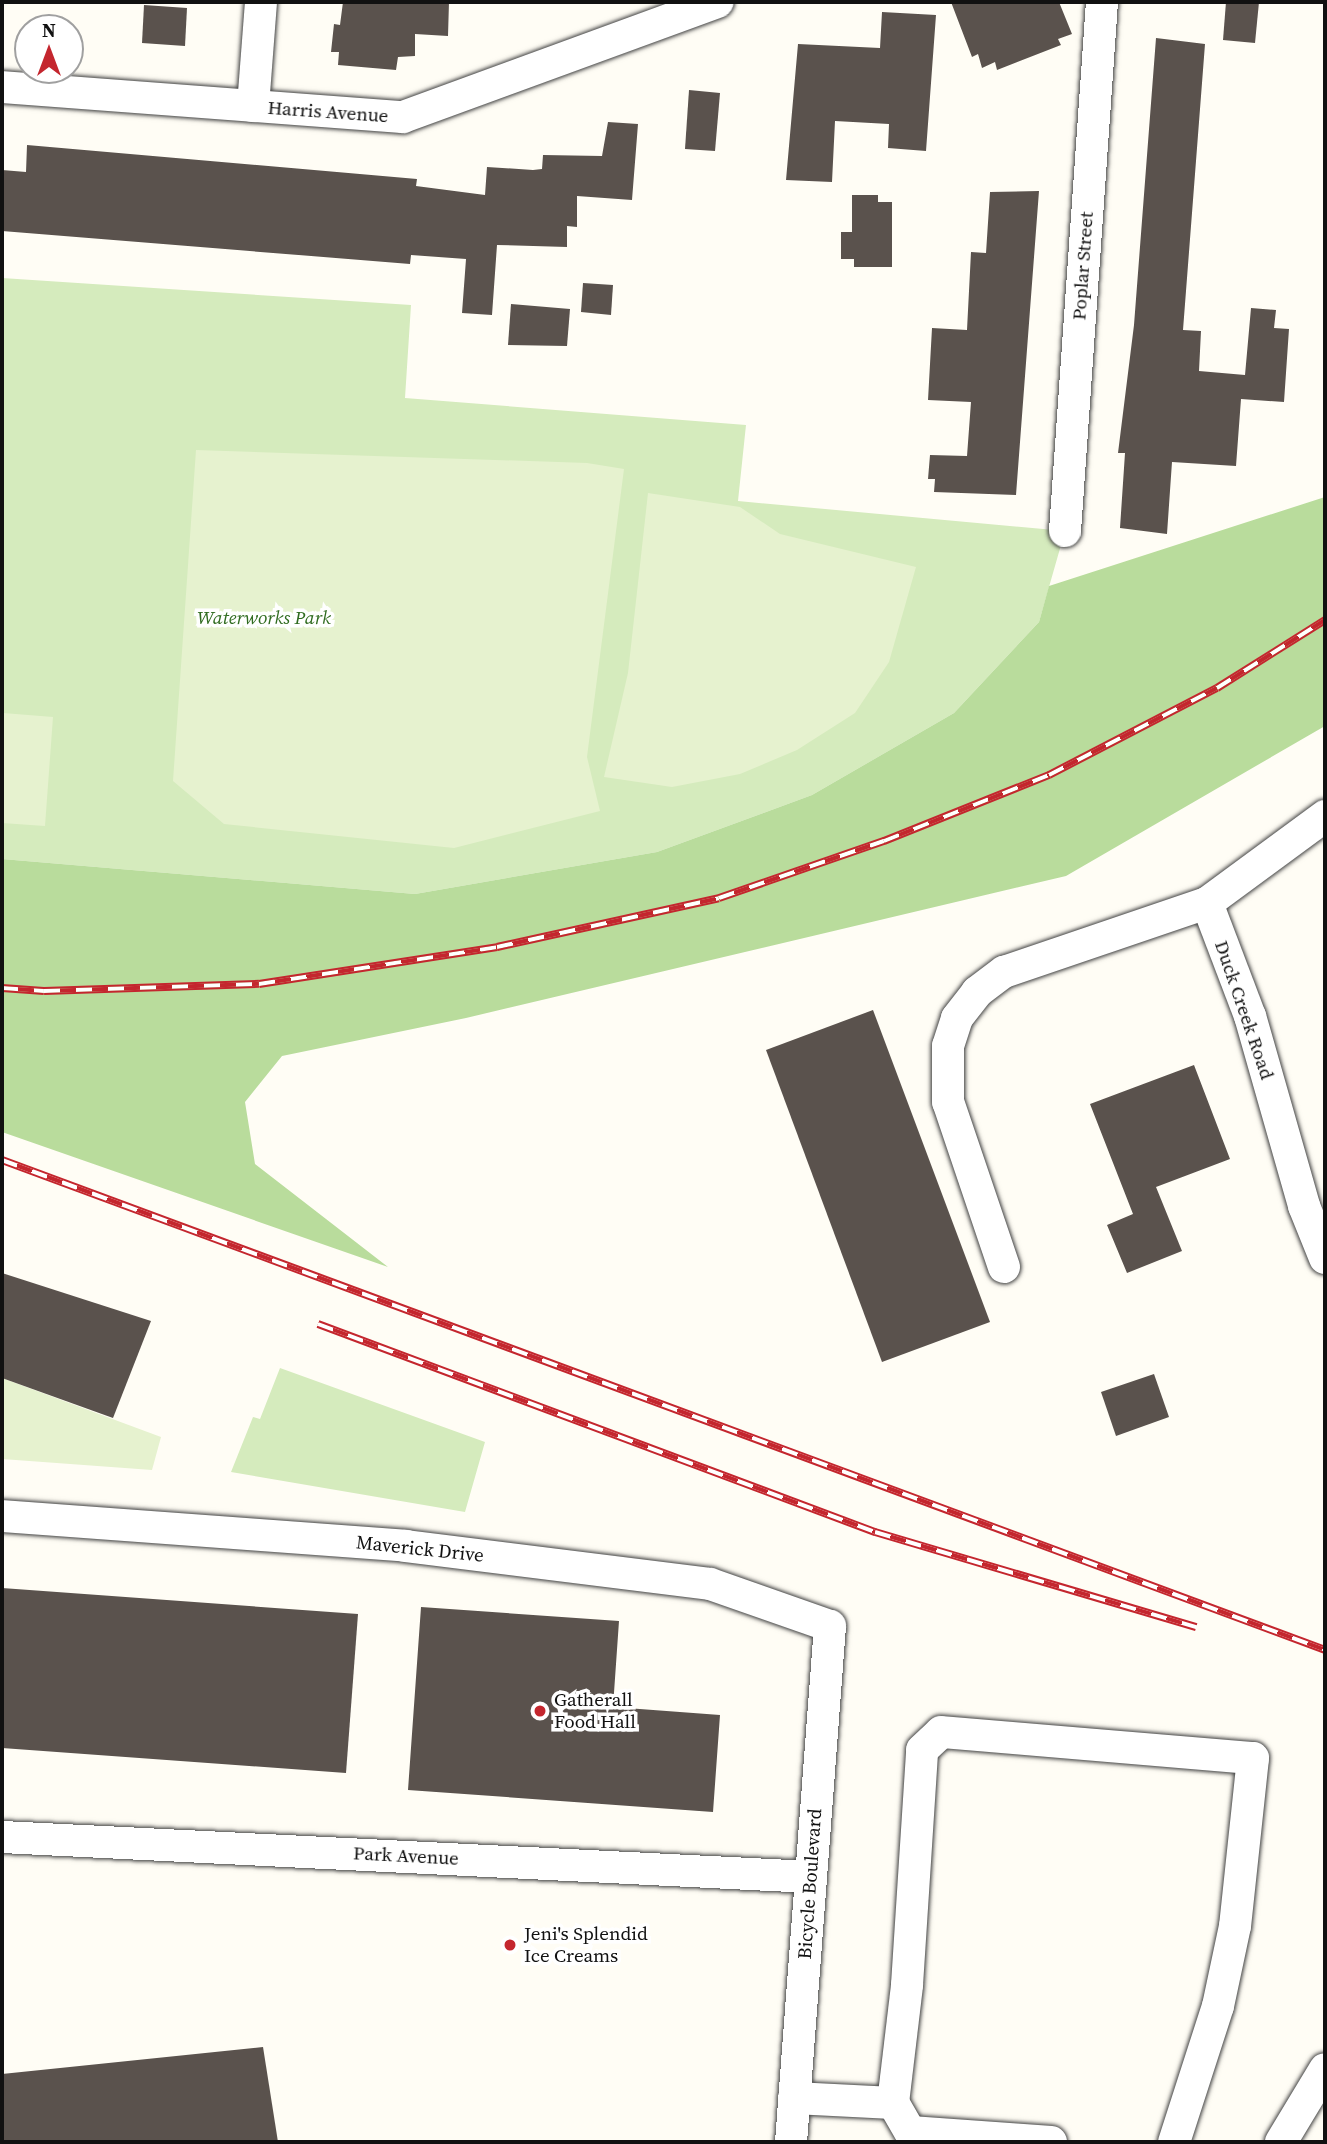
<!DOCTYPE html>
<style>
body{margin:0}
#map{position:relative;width:1327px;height:2144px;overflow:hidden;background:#fffdf5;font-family:"Source Serif 4",serif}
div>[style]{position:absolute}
.green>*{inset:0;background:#d5ebbd}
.forest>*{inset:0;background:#b9dc9c}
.pitch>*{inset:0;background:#e6f2cf}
.building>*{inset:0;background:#5a524d}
.roads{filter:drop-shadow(0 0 2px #444) drop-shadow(0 0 2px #444)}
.minor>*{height:32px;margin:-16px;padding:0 16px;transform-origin:16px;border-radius:16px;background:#fff}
.rail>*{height:8px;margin-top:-4px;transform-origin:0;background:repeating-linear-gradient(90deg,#fff 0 16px,#c4262e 0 32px);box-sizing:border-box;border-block:2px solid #c4262e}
.dots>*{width:19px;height:19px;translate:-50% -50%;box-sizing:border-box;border:4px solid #fff;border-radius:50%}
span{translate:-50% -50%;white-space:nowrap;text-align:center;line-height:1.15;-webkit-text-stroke:7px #fff;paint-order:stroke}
.street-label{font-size:19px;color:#111}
.park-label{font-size:19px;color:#2f6b1f;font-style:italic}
.poi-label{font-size:19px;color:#111}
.left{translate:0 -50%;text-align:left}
.frame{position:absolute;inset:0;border:4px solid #111;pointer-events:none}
.north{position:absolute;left:14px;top:14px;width:70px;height:70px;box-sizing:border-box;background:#fff;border:2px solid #a0a0a0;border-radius:50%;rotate:0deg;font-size:19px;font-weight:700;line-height:28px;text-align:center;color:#111}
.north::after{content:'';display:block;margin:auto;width:24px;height:32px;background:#c4262e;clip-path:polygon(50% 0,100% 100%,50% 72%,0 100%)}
</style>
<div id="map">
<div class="green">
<div style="clip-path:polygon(2px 278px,411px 305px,405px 398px,746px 425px,738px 501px,1065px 531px,1039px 622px,954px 713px,812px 795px,657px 852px,415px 894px,2px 859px)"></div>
<div style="clip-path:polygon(280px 1368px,485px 1442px,465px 1512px,231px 1472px,253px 1417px,260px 1419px)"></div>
</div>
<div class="forest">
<div style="clip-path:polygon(1325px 497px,1325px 726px,1066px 876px,466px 1018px,282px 1056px,245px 1102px,255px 1164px,388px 1267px,2px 1132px,2px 859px,415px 894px,657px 852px,812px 795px,954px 713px,1039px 622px,1049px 586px)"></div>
</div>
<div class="pitch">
<div style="clip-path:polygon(196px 450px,587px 463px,624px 469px,587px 757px,600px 811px,454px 848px,224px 824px,173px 781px)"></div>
<div style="clip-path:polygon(648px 493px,740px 507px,780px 534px,916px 567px,889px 662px,855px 713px,797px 750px,740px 774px,672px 787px,604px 777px,628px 673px)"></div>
<div style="clip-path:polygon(3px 713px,53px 717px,45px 826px,2px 823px)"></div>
<div style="clip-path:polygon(2px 1378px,161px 1437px,152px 1470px,2px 1459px)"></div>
</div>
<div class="building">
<div style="clip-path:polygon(343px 2px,449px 2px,448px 36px,415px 34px,415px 56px,398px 57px,396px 70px,338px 65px,339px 52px,331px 52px,334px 24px,340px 25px)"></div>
<div style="clip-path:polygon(951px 2px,1059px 2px,1072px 34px,1058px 39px,1061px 45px,997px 70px,995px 62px,982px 68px,978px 54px,972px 57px)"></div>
<div style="clip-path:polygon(1226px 2px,1259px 2px,1255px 43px,1223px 40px)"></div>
<div style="clip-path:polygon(144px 5px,187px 8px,185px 46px,142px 43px)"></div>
<div style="clip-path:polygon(882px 12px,936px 15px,926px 151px,888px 148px,889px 124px,835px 121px,832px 182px,786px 180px,798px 44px,880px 48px)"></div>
<div style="clip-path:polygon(1156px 38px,1205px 44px,1183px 330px,1201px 331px,1199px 371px,1245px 375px,1251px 308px,1276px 310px,1274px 328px,1289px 329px,1284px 402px,1241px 399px,1236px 466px,1172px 462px,1167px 534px,1120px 528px,1125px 453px,1118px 453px,1134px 325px)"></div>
<div style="clip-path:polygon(689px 90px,720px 93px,715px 151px,685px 149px)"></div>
<div style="clip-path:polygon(608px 122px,638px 124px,632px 200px,577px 196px,577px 227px,567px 226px,567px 247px,497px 245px,492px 315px,462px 313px,466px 259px,411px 255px,410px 264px,2px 231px,2px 170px,26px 172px,27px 145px,417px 179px,416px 186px,485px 195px,487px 167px,533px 170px,542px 169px,543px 155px,602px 156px)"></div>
<div style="clip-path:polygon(1039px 191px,1016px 495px,934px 492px,935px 479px,928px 479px,930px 455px,967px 456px,971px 402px,928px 400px,932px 328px,967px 330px,971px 252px,986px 253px,990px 192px)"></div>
<div style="clip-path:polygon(852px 195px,878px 195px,878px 202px,892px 202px,892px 267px,854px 267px,854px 259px,841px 259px,841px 232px,852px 232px)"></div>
<div style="clip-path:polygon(583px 283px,613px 285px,611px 315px,581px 312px)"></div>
<div style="clip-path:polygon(511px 304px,570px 309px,567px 346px,508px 345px)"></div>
<div style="clip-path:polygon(873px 1010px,990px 1322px,882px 1362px,766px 1050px)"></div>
<div style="clip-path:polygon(1194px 1065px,1230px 1159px,1156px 1187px,1182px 1251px,1127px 1273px,1107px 1225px,1133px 1214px,1090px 1104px)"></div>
<div style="clip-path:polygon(2px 1273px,151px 1321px,113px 1418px,2px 1378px)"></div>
<div style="clip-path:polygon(1154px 1374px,1169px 1417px,1116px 1436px,1101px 1392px)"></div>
<div style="clip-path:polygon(2px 1588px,358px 1614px,346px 1773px,2px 1748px)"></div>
<div style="clip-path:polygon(421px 1607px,619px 1621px,613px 1707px,720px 1715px,713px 1812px,408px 1790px)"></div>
<div style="clip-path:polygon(263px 2047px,278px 2142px,2px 2142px,2px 2074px)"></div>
</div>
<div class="roads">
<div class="minor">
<div style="left:2px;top:87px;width:402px;rotate:4.3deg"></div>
<div style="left:403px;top:117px;width:335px;rotate:-20.1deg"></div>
<div style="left:253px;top:106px;width:104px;rotate:-85.6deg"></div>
<div style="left:1065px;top:531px;width:530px;rotate:-86deg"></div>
<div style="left:1207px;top:903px;width:121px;rotate:69.2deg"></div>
<div style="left:1250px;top:1016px;width:198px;rotate:74.1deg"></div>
<div style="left:1304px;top:1206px;width:56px;rotate:68deg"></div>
<div style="left:1004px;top:1267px;width:174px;rotate:-108.7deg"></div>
<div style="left:948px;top:1102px;width:56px;rotate:-90deg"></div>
<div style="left:948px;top:1046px;width:29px;rotate:-72deg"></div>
<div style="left:957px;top:1018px;width:33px;rotate:-52deg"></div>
<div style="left:977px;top:992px;width:34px;rotate:-37deg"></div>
<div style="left:1004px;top:972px;width:214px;rotate:-18.8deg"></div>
<div style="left:1207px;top:903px;width:147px;rotate:-36.4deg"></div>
<div style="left:2px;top:1516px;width:405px;rotate:4.2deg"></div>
<div style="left:406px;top:1546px;width:306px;rotate:7.1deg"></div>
<div style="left:710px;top:1584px;width:127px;rotate:19.3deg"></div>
<div style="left:830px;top:1626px;width:517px;rotate:94.32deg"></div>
<div style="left:2px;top:1837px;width:809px;rotate:2.83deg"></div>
<div style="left:794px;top:2098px;width:99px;rotate:2.9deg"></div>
<div style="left:1051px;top:2142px;width:141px;rotate:-175.9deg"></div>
<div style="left:910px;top:2132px;width:34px;rotate:-120deg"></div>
<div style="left:893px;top:2103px;width:119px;rotate:-83.2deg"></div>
<div style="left:907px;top:1985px;width:235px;rotate:-86.3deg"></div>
<div style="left:922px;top:1750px;width:26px;rotate:-43deg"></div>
<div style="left:941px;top:1732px;width:313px;rotate:4.8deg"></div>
<div style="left:1253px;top:1758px;width:169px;rotate:96.1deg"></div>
<div style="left:1235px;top:1926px;width:82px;rotate:102deg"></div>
<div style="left:1218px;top:2006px;width:143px;rotate:107.9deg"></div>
<div style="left:1281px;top:2142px;width:85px;rotate:-58.9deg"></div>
</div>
</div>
<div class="rail">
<div style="left:2px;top:988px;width:42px;rotate:4.1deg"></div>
<div style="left:44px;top:991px;width:215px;rotate:-1.9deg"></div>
<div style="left:259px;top:984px;width:241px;rotate:-8.8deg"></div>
<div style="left:497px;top:947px;width:227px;rotate:-12.4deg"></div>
<div style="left:719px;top:898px;width:175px;rotate:-19.1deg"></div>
<div style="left:884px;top:841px;width:178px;rotate:-21.8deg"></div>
<div style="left:1049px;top:775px;width:189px;rotate:-27.4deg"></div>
<div style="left:1217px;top:688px;width:128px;rotate:-32.2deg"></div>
<div style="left:2px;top:1160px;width:1411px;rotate:20.32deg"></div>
<div style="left:318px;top:1324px;width:595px;rotate:20.48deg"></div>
<div style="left:875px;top:1532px;width:335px;rotate:16.5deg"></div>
</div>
<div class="dots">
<div style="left:540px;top:1711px;background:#c4262e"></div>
<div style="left:510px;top:1945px;background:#c4262e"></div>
</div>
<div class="street-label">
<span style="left:328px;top:112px;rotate:4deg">Harris Avenue</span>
<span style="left:1083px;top:266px;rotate:-86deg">Poplar Street</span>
<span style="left:1244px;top:1010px;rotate:71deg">Duck Creek Road</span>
<span style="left:420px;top:1549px;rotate:6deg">Maverick Drive</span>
<span style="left:406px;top:1856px;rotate:3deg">Park Avenue</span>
<span style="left:810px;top:1884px;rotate:-86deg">Bicycle Boulevard</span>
</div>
<div class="park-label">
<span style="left:264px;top:618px">Waterworks Park</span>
</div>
<div class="poi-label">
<span class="left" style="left:554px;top:1711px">Gatherall<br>Food Hall</span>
<span class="left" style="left:524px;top:1945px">Jeni's Splendid<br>Ice Creams</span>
</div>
<div class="frame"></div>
<div class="north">N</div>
</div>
